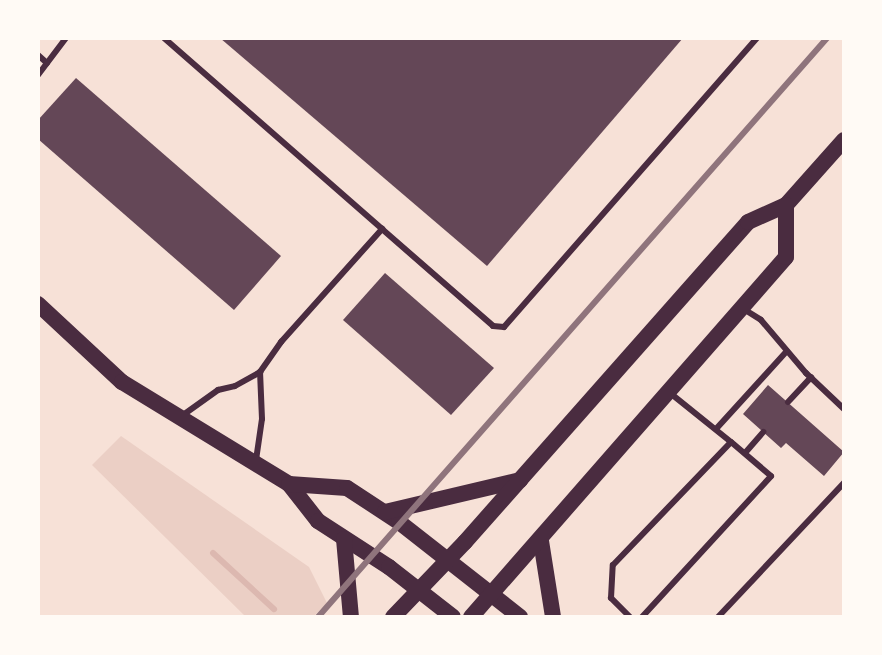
<!DOCTYPE html>
<style>
body{margin:0}
#map{position:relative;width:882px;height:655px;overflow:hidden;background:#f7e1d7;font-family:"Fira Sans Condensed",sans-serif}
div>[style]{position:absolute}
.green>*{inset:0;background:#ebcfc5}
.stream>*{height:6px;margin:-3px;padding:0 3px;transform-origin:3px;border-radius:3px;background:#dcb8b0}
.building>*{inset:0;background:#644757}
.service>*{height:6px;margin:-3px;padding:0 3px;transform-origin:3px;border-radius:3px;background:#4a2c40}
.secondary>*{height:16px;margin:-8px;padding:0 8px;transform-origin:8px;border-radius:8px;background:#4a2c40}
.rail>*{height:6px;margin:-3px;padding:0 3px;transform-origin:3px;border-radius:3px;background:#8f747c}
span{translate:-50% -50%;white-space:nowrap;text-align:center;line-height:1.15;-webkit-text-stroke:8px #fffaf5;paint-order:stroke}
.frame{position:absolute;inset:0;border:40px solid #fffaf5;pointer-events:none}
</style>
<div id="map">
<div class="green">
<div style="clip-path:polygon(121px 436px,309px 567px,327px 603px,313px 617px,246px 617px,92px 465px)"></div>
</div>
<div class="stream">
<div style="left:213px;top:553px;width:83px;rotate:42.6deg"></div>
</div>
<div class="building">
<div style="clip-path:polygon(220px 38px,683px 38px,487px 266px)"></div>
<div style="clip-path:polygon(76px 78px,281px 256px,234px 310px,38px 139px,38px 120px)"></div>
<div style="clip-path:polygon(385px 273px,494px 368px,451px 415px,343px 320px)"></div>
<div style="clip-path:polygon(768px 385px,844px 452px,824px 476px,786px 443px,781px 448px,743px 414px)"></div>
</div>
<div class="service">
<div style="left:164px;top:38px;width:290px;rotate:41.2deg"></div>
<div style="left:38px;top:55px;width:12px;rotate:42deg"></div>
<div style="left:38px;top:75px;width:46px;rotate:-52.9deg"></div>
<div style="left:742px;top:308px;width:22px;rotate:32deg"></div>
<div style="left:761px;top:320px;width:70px;rotate:49.7deg"></div>
<div style="left:806px;top:373px;width:52px;rotate:43.5deg"></div>
<div style="left:788px;top:402px;width:34px;rotate:-47deg"></div>
<div style="left:183px;top:415px;width:43px;rotate:-35.5deg"></div>
<div style="left:218px;top:390px;width:17px;rotate:-13deg"></div>
<div style="left:235px;top:386px;width:29px;rotate:-29deg"></div>
<div style="left:260px;top:372px;width:37px;rotate:-55deg"></div>
<div style="left:281px;top:342px;width:152px;rotate:-48.2deg"></div>
<div style="left:382px;top:229px;width:147px;rotate:41.1deg"></div>
<div style="left:493px;top:326px;width:11px;rotate:5deg"></div>
<div style="left:504px;top:327px;width:384px;rotate:-48.8deg"></div>
<div style="left:716px;top:429px;width:105px;rotate:-47.7deg"></div>
<div style="left:745px;top:453px;width:28px;rotate:-49deg"></div>
<div style="left:256px;top:460px;width:41px;rotate:-81.7deg"></div>
<div style="left:262px;top:419px;width:47px;rotate:-92.4deg"></div>
<div style="left:630px;top:617px;width:27px;rotate:-135deg"></div>
<div style="left:611px;top:598px;width:33px;rotate:-87deg"></div>
<div style="left:613px;top:565px;width:170px;rotate:-46.2deg"></div>
<div style="left:731px;top:442px;width:78px;rotate:-141.2deg"></div>
<div style="left:642px;top:617px;width:191px;rotate:-47.5deg"></div>
<div style="left:771px;top:476px;width:52px;rotate:-139.6deg"></div>
<div style="left:718px;top:617px;width:184px;rotate:-46.8deg"></div>
</div>
<div class="secondary">
<div style="left:38px;top:304px;width:115px;rotate:42.9deg"></div>
<div style="left:122px;top:382px;width:196px;rotate:31.4deg"></div>
<div style="left:289px;top:484px;width:47px;rotate:51.9deg"></div>
<div style="left:318px;top:521px;width:85px;rotate:32.9deg"></div>
<div style="left:389px;top:567px;width:81px;rotate:38deg"></div>
<div style="left:289px;top:484px;width:58px;rotate:3.9deg"></div>
<div style="left:347px;top:488px;width:62px;rotate:33.2deg"></div>
<div style="left:399px;top:522px;width:154px;rotate:38.1deg"></div>
<div style="left:385px;top:512px;width:139px;rotate:-13.3deg"></div>
<div style="left:344px;top:539px;width:78px;rotate:84.9deg"></div>
<div style="left:541px;top:541px;width:77px;rotate:81deg"></div>
<div style="left:393px;top:617px;width:104px;rotate:-46.2deg"></div>
<div style="left:465px;top:542px;width:427px;rotate:-48.5deg"></div>
<div style="left:748px;top:222px;width:42px;rotate:-24.1deg"></div>
<div style="left:786px;top:205px;width:87px;rotate:-48.3deg"></div>
<div style="left:471px;top:617px;width:478px;rotate:-48.8deg"></div>
<div style="left:786px;top:257px;width:52px;rotate:-90deg"></div>
</div>
<div class="rail">
<div style="left:318px;top:617px;width:771px;rotate:-48.68deg"></div>
</div>
<div class="frame"></div>
</div>
